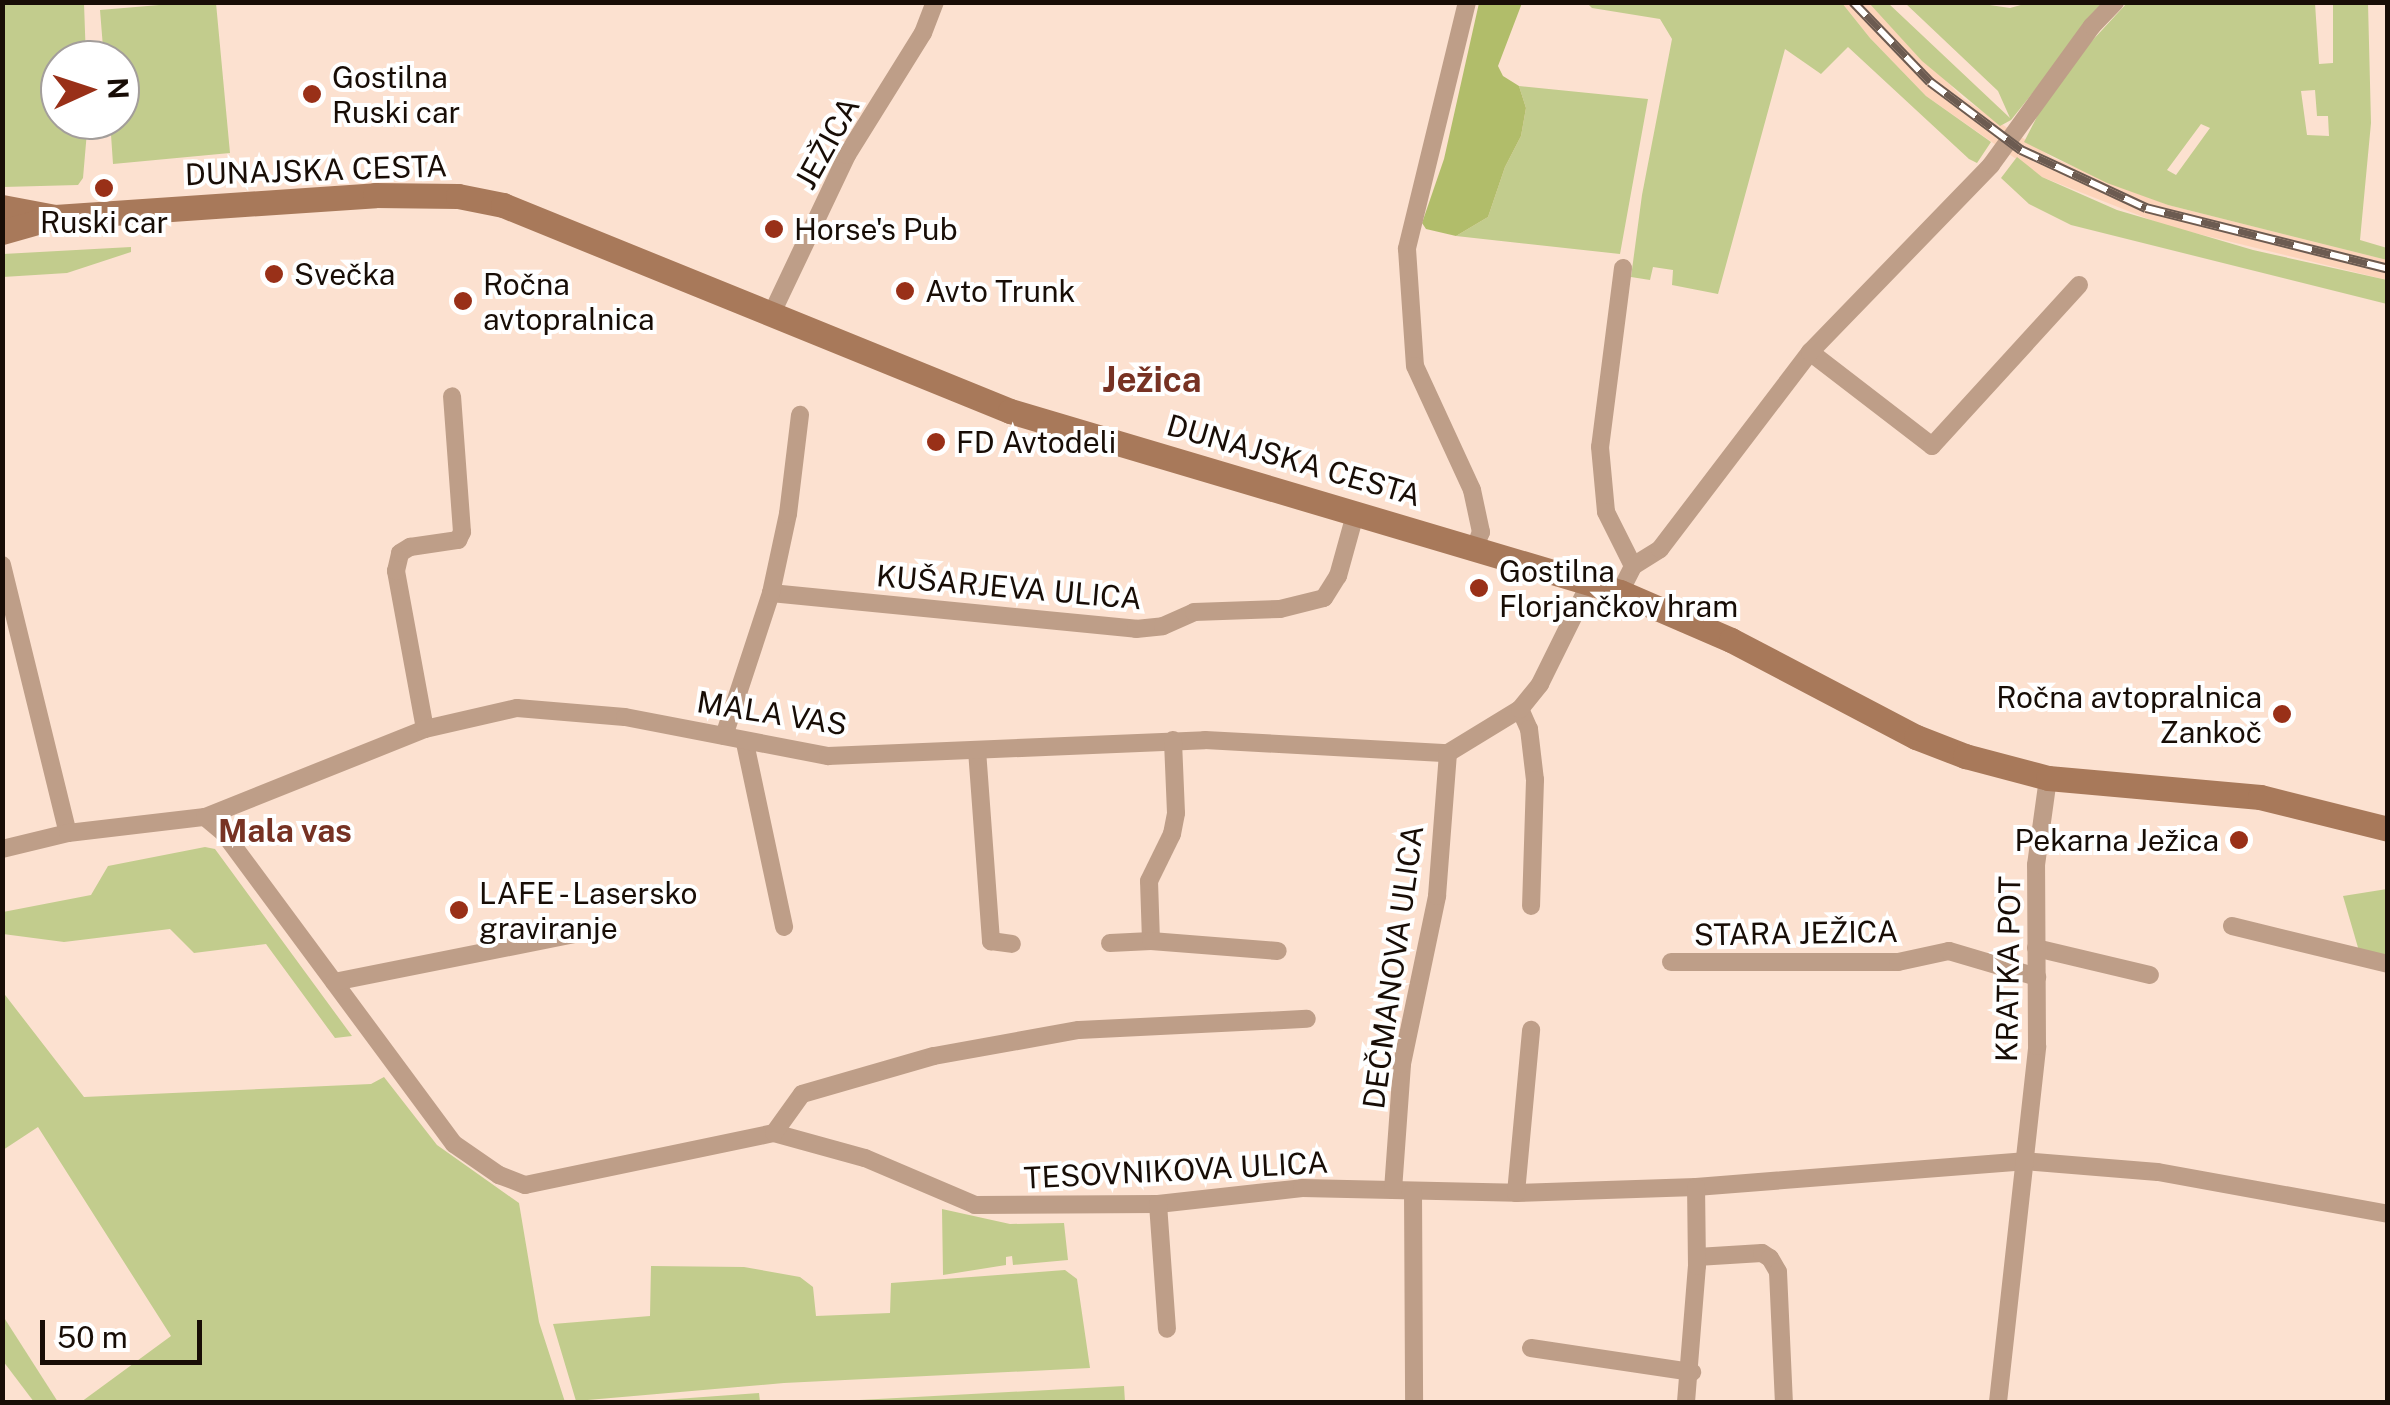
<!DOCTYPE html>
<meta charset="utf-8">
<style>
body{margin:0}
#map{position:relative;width:2390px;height:1405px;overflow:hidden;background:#fce1d0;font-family:"Public Sans",sans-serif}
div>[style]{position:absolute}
.built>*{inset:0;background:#fdd4ba}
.green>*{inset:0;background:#c2cc8d}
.forest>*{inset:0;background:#b1bd6a}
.minor>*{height:18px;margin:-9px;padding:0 9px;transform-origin:9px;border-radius:9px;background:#be9e88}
.secondary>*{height:25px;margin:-12.5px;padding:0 12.5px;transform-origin:12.5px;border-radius:12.5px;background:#a8795a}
.rail>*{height:10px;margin-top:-5px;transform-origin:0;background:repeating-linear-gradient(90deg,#fff 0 19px,#6c5b51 0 38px);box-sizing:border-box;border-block:2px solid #6c5b51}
.dots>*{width:28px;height:28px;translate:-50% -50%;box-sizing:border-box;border:5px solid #fff;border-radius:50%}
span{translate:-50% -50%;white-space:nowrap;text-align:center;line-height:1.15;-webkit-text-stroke:8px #fff;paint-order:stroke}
.poi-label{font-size:30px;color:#180d06}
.left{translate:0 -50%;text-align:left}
.right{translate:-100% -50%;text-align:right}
.street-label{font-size:30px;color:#180d06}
.neighbourhood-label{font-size:32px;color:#773223;font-weight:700}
.quarter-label{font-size:35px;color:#773223;font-weight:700}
.frame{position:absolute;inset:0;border:5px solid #180d06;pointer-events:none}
.north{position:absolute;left:40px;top:40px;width:100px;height:100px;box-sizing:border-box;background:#fff;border:2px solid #a39e9b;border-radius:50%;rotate:87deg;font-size:28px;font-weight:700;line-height:40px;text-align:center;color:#180d06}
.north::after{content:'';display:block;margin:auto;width:35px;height:45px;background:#993018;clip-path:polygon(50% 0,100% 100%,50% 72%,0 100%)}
.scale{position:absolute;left:40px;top:1320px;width:162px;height:45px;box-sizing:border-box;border:5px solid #180d06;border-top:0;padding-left:12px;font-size:30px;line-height:35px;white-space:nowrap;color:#180d06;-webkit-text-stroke:8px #fff;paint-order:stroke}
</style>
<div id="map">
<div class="built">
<div style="clip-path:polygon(1842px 3px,1869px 3px,1964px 99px,2053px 158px,2168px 205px,2387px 260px,2387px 280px,2166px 226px,2042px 177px,1926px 96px,1870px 38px)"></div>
</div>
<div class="green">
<div style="clip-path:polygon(2px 3px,84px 3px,86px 60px,60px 60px,60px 120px,88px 120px,83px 178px,78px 185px,3px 187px)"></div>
<div style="clip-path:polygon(183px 3px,216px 3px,230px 153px,113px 164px,110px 120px,120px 120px,120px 60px,104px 60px,100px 10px)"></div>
<div style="clip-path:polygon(1587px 3px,1842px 3px,1870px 38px,1926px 96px,1991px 142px,1977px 163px,1969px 159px,1848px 47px,1821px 74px,1785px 49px,1718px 294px,1672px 285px,1673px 270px,1653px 267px,1650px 280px,1631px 277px,1642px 195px,1672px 39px,1660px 19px,1592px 8px)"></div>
<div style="clip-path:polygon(1869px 3px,1888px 3px,2010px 118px,1998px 91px,1905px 3px,1976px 3px,2010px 8px,2028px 3px,2105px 3px,2011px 120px,2000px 126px,1922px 61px)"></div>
<div style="clip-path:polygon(evenodd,2127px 3px,2315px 3px,2319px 64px,2333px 63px,2333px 3px,2368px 3px,2371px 123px,2360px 240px,2387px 248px,2387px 260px,2168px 205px,2107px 183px,2024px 142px,2045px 101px,2078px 56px,2127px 3px,2315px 90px,2317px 116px,2328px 116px,2329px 136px,2307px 135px,2301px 91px,2315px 90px,2127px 3px,2201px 124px,2210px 128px,2176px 175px,2167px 170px,2201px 124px)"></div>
<div style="clip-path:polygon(1519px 86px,1648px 99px,1620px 254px,1456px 236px,1488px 217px,1505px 167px,1521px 136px,1526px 108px)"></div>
<div style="clip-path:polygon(2017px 157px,2042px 177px,2117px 210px,2253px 250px,2387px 280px,2387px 304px,2071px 225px,2029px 204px,2001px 178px)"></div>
<div style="clip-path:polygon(131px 247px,131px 252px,67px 273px,3px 277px,3px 254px)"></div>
<div style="clip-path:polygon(205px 847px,215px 849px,352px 1036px,335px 1038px,266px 944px,194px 953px,170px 929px,64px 942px,3px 934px,3px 912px,91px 895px,108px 866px)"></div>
<div style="clip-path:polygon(2387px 889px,2387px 957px,2359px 951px,2343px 896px)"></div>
<div style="clip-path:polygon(2px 991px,84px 1097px,371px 1084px,384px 1077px,437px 1145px,519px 1203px,539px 1322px,565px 1402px,81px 1402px,171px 1336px,38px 1127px,3px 1150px)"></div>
<div style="clip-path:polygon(942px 1209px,1010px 1224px,1064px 1223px,1068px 1260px,1013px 1265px,1012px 1256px,1006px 1257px,1006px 1265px,943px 1275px)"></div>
<div style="clip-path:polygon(651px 1266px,744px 1267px,800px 1277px,813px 1287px,816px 1316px,890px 1313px,891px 1283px,1065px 1270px,1077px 1279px,1090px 1368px,784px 1383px,576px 1401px,553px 1324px,650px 1316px)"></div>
<div style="clip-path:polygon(2px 1316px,3px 1316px,58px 1402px,34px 1402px,3px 1361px)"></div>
<div style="clip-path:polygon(1124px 1386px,1125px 1402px,822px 1402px)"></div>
<div style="clip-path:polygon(759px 1393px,760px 1402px,634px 1402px)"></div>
</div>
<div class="forest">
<div style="clip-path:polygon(1479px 3px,1522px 3px,1498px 66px,1503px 76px,1519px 86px,1526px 108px,1521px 136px,1505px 167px,1488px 217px,1456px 236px,1426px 229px,1422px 223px,1444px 159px)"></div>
</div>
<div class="minor">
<div style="left:1467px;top:2px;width:254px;rotate:103.7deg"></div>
<div style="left:1407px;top:249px;width:117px;rotate:86.1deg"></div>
<div style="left:1415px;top:366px;width:136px;rotate:65.3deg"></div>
<div style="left:1472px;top:490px;width:43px;rotate:77.9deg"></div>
<div style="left:1481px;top:532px;width:16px;rotate:112deg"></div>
<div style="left:1623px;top:268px;width:180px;rotate:97.3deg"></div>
<div style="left:1600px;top:447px;width:65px;rotate:84.7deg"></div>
<div style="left:1606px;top:512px;width:60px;rotate:63.4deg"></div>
<div style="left:772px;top:313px;width:175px;rotate:-64.6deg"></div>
<div style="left:847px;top:155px;width:144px;rotate:-58.1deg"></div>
<div style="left:923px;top:33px;width:33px;rotate:-69deg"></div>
<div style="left:1810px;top:352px;width:154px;rotate:37.6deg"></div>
<div style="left:1932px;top:446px;width:218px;rotate:-47.6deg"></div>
<div style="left:2px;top:565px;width:276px;rotate:76.2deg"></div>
<div style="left:1620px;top:592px;width:29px;rotate:-63deg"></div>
<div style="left:1633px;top:566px;width:32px;rotate:-32deg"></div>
<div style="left:1660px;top:549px;width:248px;rotate:-52.7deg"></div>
<div style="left:1810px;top:352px;width:260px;rotate:-45.9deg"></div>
<div style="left:1991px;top:165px;width:172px;rotate:-54deg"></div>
<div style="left:2092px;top:26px;width:33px;rotate:-46deg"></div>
<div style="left:771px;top:593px;width:367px;rotate:5.6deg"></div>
<div style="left:1136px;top:629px;width:27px;rotate:-6deg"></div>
<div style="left:1163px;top:626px;width:34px;rotate:-24deg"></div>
<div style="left:1194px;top:612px;width:86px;rotate:-2deg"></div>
<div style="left:1280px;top:609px;width:45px;rotate:-14deg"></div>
<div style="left:1324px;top:598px;width:26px;rotate:-58deg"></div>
<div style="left:1338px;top:576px;width:67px;rotate:-74.5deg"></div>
<div style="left:1520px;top:709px;width:22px;rotate:66deg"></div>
<div style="left:1529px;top:729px;width:51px;rotate:83.3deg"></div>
<div style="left:1535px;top:780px;width:126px;rotate:91.8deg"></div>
<div style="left:425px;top:729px;width:161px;rotate:-100.4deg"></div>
<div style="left:396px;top:571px;width:18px;rotate:-77deg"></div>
<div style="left:400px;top:553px;width:12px;rotate:-31deg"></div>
<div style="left:410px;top:547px;width:49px;rotate:-8.3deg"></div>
<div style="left:458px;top:540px;width:9px;rotate:-63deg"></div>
<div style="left:462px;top:532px;width:136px;rotate:-94.2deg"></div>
<div style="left:724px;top:736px;width:151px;rotate:-71.8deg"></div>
<div style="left:771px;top:593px;width:81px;rotate:-77.9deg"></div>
<div style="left:788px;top:514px;width:100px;rotate:-83.1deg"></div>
<div style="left:745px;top:743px;width:188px;rotate:78deg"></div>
<div style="left:977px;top:750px;width:192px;rotate:85.8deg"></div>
<div style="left:991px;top:941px;width:21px;rotate:8deg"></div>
<div style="left:205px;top:817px;width:23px;rotate:40deg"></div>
<div style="left:223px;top:832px;width:388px;rotate:53.5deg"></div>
<div style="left:454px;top:1144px;width:55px;rotate:34.6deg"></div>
<div style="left:499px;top:1175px;width:28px;rotate:21deg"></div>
<div style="left:525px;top:1185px;width:254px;rotate:-11.8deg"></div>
<div style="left:774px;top:1133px;width:94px;rotate:15.4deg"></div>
<div style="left:865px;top:1158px;width:120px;rotate:23.1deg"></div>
<div style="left:975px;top:1205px;width:183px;rotate:-0.3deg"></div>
<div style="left:1158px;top:1204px;width:145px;rotate:-6.3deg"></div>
<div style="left:1302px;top:1188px;width:214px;rotate:1.3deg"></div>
<div style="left:1516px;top:1193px;width:180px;rotate:-1.9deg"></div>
<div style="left:1696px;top:1187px;width:329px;rotate:-4.5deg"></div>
<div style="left:2024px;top:1161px;width:134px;rotate:4.7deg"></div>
<div style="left:2158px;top:1172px;width:234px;rotate:10.3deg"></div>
<div style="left:2px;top:849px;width:68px;rotate:-13.6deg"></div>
<div style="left:68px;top:833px;width:138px;rotate:-6.7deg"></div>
<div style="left:205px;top:817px;width:237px;rotate:-21.8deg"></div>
<div style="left:425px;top:729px;width:94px;rotate:-12.9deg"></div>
<div style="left:517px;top:708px;width:108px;rotate:4.8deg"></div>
<div style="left:625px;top:717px;width:207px;rotate:10.9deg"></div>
<div style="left:828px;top:756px;width:377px;rotate:-2.4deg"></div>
<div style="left:1205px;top:740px;width:243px;rotate:3.1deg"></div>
<div style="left:1448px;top:753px;width:84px;rotate:-31.4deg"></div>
<div style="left:1520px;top:709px;width:32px;rotate:-51deg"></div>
<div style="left:1540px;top:684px;width:113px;rotate:-63.7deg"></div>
<div style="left:2232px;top:926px;width:161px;rotate:13.7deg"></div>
<div style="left:1151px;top:941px;width:60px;rotate:-91.9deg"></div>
<div style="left:1149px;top:881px;width:52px;rotate:-63.9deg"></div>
<div style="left:1172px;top:834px;width:21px;rotate:-79deg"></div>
<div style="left:1176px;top:813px;width:73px;rotate:-92.4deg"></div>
<div style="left:1110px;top:943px;width:41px;rotate:-2.8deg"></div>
<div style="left:1151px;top:941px;width:127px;rotate:4.5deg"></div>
<div style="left:2036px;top:948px;width:117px;rotate:13.3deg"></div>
<div style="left:1671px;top:962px;width:227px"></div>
<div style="left:1898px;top:962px;width:52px;rotate:-12.2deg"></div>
<div style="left:1949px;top:951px;width:92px;rotate:16.5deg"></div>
<div style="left:334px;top:982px;width:271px;rotate:-11.3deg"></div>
<div style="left:774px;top:1133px;width:48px;rotate:-54.3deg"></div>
<div style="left:802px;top:1094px;width:137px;rotate:-16.1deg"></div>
<div style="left:934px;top:1056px;width:147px;rotate:-10.2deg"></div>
<div style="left:1079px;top:1030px;width:228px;rotate:-2.8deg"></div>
<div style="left:1393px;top:1190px;width:126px;rotate:-85.9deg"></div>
<div style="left:1402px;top:1064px;width:172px;rotate:-78.2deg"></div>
<div style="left:1437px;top:896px;width:143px;rotate:-85.6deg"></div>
<div style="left:1413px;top:1191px;width:211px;rotate:89.7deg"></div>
<div style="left:1516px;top:1193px;width:164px;rotate:-84.7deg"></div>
<div style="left:1158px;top:1204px;width:125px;rotate:85.9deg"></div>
<div style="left:1697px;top:1257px;width:65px;rotate:-3.5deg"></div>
<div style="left:1762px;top:1253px;width:9px;rotate:32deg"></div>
<div style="left:1770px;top:1258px;width:16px;rotate:60deg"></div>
<div style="left:1778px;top:1272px;width:130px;rotate:87.4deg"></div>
<div style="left:1531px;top:1348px;width:163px;rotate:8.5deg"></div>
<div style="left:1686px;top:1402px;width:136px;rotate:-85.4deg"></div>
<div style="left:1697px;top:1266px;width:79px;rotate:-90.7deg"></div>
<div style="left:1998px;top:1402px;width:358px;rotate:-83.7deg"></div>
<div style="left:2037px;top:1046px;width:181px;rotate:-90.3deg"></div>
<div style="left:2036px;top:865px;width:88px;rotate:-82.1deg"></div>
</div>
<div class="secondary">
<div style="left:2px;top:207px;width:54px;rotate:10.7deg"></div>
<div style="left:2px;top:232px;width:55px;rotate:-15.8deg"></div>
<div style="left:55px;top:217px;width:321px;rotate:-3.9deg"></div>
<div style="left:375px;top:195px;width:83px;rotate:0.7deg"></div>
<div style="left:458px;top:196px;width:46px;rotate:11.3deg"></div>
<div style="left:503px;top:205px;width:547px;rotate:22.11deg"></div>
<div style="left:1010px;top:411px;width:636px;rotate:16.53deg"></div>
<div style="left:1620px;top:592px;width:121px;rotate:23.4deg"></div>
<div style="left:1731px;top:640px;width:209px;rotate:27.7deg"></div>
<div style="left:1916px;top:737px;width:53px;rotate:21.2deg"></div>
<div style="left:1965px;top:756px;width:86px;rotate:14.8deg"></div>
<div style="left:2048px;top:778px;width:213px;rotate:5.1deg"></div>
<div style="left:2260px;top:797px;width:132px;rotate:14deg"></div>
</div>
<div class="rail">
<div style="left:1853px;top:2px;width:111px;rotate:46.1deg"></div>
<div style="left:1930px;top:82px;width:114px;rotate:36.8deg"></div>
<div style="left:2021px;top:150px;width:138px;rotate:24.9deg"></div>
<div style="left:2146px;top:208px;width:250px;rotate:14.1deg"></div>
</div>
<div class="dots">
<div style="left:312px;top:94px;background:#993018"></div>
<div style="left:104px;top:188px;background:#993018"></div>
<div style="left:774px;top:229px;background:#993018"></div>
<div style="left:274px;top:274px;background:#993018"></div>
<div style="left:905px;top:291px;background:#993018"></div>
<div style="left:463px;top:301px;background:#993018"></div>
<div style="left:936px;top:442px;background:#993018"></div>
<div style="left:1479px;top:588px;background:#993018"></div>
<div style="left:2282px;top:714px;background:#993018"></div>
<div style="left:2239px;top:840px;background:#993018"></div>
<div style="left:459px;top:910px;background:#993018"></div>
</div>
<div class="poi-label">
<span class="left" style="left:332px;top:94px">Gostilna<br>Ruski car</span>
<span style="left:104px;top:222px">Ruski car</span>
<span class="left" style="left:794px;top:229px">Horse's Pub</span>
<span class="left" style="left:294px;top:274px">Svečka</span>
<span class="left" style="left:483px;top:301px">Ročna<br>avtopralnica</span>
<span class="left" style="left:925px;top:291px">Avto Trunk</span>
<span class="left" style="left:956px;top:442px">FD Avtodeli</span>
<span class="left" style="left:1499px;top:588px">Gostilna<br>Florjančkov hram</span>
<span class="right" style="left:2262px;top:714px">Ročna avtopralnica<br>Zankoč</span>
<span class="right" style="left:2219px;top:840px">Pekarna Ježica</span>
<span class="left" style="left:479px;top:910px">LAFE - Lasersko<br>graviranje</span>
</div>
<div class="street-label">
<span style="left:827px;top:143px;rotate:-61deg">JEŽICA</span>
<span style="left:316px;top:170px;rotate:-2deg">DUNAJSKA CESTA</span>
<span style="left:1294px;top:460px;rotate:16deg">DUNAJSKA CESTA</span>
<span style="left:1009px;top:587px;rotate:5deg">KUŠARJEVA ULICA</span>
<span style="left:772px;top:713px;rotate:9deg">MALA VAS</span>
<span style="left:1796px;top:933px;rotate:-1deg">STARA JEŽICA</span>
<span style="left:1393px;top:967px;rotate:-82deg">DEČMANOVA ULICA</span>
<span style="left:2008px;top:969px;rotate:-89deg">KRATKA POT</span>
<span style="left:1176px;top:1170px;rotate:-3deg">TESOVNIKOVA ULICA</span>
</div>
<div class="neighbourhood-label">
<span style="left:285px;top:831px">Mala vas</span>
</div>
<div class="quarter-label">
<span style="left:1152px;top:380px">Ježica</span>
</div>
<div class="frame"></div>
<div class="north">N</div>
<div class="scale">50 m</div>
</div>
